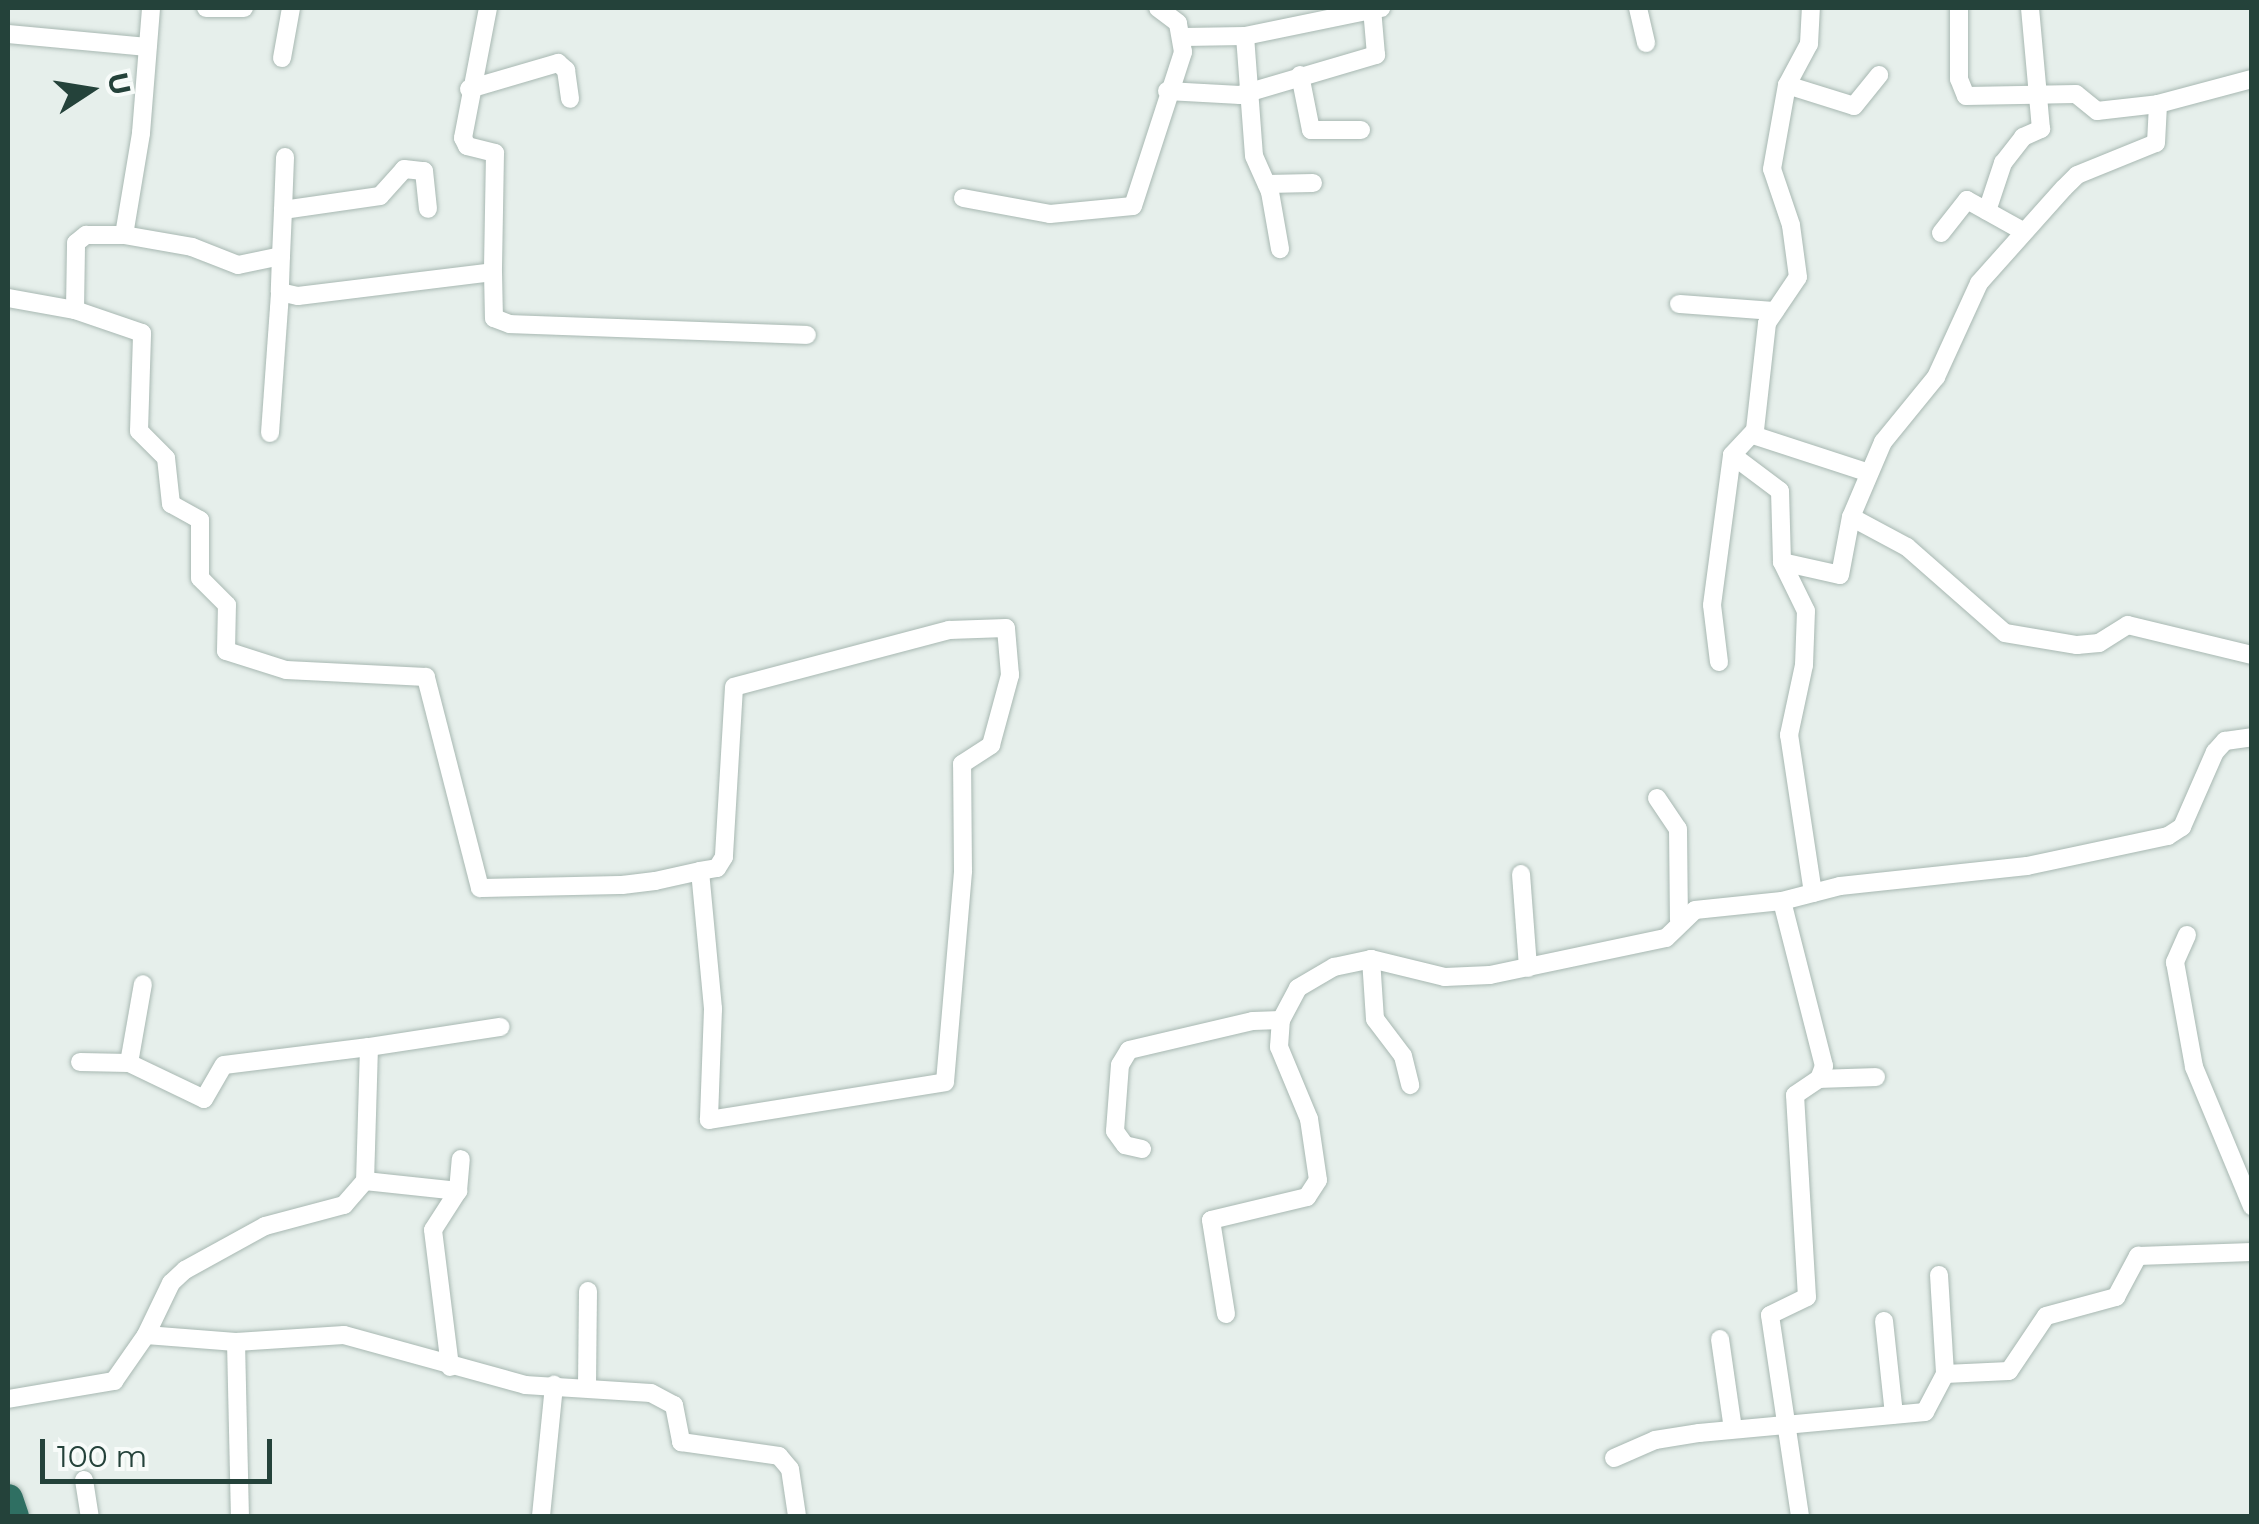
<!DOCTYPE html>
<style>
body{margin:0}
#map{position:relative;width:2259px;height:1524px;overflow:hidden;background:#e6efeb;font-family:Montserrat,sans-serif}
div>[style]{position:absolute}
.roads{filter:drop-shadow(0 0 2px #a8b8b2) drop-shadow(0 0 2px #a8b8b2)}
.street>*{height:18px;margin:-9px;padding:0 9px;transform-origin:9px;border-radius:9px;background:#fff}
.highway>*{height:30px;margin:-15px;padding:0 15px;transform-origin:15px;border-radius:15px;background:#2f6f62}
span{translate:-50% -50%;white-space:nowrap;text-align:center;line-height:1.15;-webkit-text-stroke:9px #f7fbf9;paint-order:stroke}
.frame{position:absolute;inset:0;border:10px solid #24423a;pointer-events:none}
.north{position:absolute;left:40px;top:40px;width:100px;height:100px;-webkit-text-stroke:8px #f7fbf9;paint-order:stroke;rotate:78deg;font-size:28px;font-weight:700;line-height:40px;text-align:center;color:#24423a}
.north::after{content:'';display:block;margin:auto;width:35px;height:45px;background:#24423a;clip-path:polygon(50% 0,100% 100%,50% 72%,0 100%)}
.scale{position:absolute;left:40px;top:1439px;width:232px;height:45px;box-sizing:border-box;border:5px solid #24423a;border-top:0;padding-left:12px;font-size:30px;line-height:35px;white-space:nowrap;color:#24423a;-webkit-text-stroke:8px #f7fbf9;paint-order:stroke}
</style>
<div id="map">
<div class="roads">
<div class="street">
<div style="left:206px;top:8px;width:38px"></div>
<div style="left:488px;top:8px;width:132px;rotate:100.9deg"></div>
<div style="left:463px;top:138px;width:9px;rotate:63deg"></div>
<div style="left:467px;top:146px;width:29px;rotate:14deg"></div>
<div style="left:495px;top:153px;width:119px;rotate:91deg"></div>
<div style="left:1638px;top:8px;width:36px;rotate:77deg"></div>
<div style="left:1959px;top:8px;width:71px;rotate:90deg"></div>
<div style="left:1959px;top:79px;width:18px;rotate:68deg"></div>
<div style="left:1966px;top:96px;width:110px;rotate:-1deg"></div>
<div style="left:2076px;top:94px;width:27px;rotate:39deg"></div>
<div style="left:2097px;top:111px;width:61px;rotate:-6.5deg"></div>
<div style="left:8px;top:34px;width:140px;rotate:5.3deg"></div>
<div style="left:1245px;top:36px;width:120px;rotate:85.7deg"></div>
<div style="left:1254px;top:156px;width:39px;rotate:66deg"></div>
<div style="left:1270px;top:192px;width:58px;rotate:80deg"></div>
<div style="left:1184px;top:37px;width:61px;rotate:-0.9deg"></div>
<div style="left:1245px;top:36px;width:139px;rotate:-11.6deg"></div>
<div style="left:282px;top:58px;width:51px;rotate:-79.8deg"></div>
<div style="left:1300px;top:75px;width:56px;rotate:78.7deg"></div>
<div style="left:1311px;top:130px;width:50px"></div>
<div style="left:1787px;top:85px;width:70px;rotate:17.4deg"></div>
<div style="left:1854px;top:106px;width:40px;rotate:-51deg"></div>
<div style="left:469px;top:89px;width:93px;rotate:-16.3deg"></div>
<div style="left:558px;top:63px;width:11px;rotate:41deg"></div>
<div style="left:566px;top:70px;width:29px;rotate:82deg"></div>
<div style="left:1167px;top:91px;width:73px;rotate:3.1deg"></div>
<div style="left:1240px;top:95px;width:142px;rotate:-16.4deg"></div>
<div style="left:1376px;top:55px;width:47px;rotate:-94.9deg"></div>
<div style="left:1267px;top:184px;width:46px;rotate:-1.2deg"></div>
<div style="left:963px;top:198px;width:88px;rotate:10.4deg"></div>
<div style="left:1050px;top:214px;width:83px;rotate:-5.5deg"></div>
<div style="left:1133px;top:206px;width:162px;rotate:-72deg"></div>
<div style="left:1183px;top:52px;width:29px;rotate:-100deg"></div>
<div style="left:1178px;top:23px;width:25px;rotate:-143deg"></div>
<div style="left:283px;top:210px;width:53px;rotate:-87.8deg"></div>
<div style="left:1987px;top:211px;width:51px;rotate:-71.6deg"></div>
<div style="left:2003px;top:163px;width:33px;rotate:-52deg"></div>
<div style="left:2023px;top:137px;width:20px;rotate:-24deg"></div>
<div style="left:2041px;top:129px;width:121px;rotate:-95.2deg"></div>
<div style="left:1941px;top:233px;width:42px;rotate:-51.8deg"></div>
<div style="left:1967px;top:200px;width:64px;rotate:29deg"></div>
<div style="left:124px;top:235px;width:103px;rotate:-80.5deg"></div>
<div style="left:141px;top:133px;width:125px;rotate:-85.4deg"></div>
<div style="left:281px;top:256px;width:46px;rotate:-87.5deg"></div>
<div style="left:283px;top:210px;width:98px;rotate:-8.2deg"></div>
<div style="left:380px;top:196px;width:36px;rotate:-48deg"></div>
<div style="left:404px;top:169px;width:20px;rotate:6deg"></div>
<div style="left:424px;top:171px;width:38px;rotate:84deg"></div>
<div style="left:8px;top:298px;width:68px;rotate:10.2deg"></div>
<div style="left:1679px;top:304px;width:96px;rotate:4.2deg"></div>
<div style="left:270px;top:433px;width:141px;rotate:-85.9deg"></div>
<div style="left:1753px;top:435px;width:119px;rotate:18.1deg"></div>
<div style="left:1851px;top:517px;width:64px;rotate:28.2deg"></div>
<div style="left:1907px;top:547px;width:130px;rotate:41.3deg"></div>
<div style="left:2005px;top:633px;width:73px;rotate:9.5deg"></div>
<div style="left:2077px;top:645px;width:22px;rotate:-5deg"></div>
<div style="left:2099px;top:643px;width:34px;rotate:-32deg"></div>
<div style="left:2128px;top:625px;width:128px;rotate:13.6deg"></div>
<div style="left:1782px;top:562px;width:71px;rotate:-91.6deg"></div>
<div style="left:1780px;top:491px;width:60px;rotate:-143.1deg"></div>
<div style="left:1732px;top:455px;width:34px;rotate:-47deg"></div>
<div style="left:1755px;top:430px;width:108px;rotate:-83.6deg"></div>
<div style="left:1767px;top:323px;width:55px;rotate:-56deg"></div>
<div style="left:1798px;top:277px;width:52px;rotate:-97.7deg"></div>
<div style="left:1791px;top:225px;width:59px;rotate:-108.7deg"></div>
<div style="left:1772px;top:169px;width:85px;rotate:-79.9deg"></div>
<div style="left:1787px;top:85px;width:47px;rotate:-61.8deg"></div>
<div style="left:1809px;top:44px;width:36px;rotate:-87deg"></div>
<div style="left:1719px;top:662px;width:57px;rotate:-97deg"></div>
<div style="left:1712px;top:605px;width:151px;rotate:-82.4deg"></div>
<div style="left:1657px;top:798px;width:37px;rotate:56deg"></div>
<div style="left:1678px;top:829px;width:91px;rotate:89.4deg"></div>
<div style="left:700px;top:871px;width:139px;rotate:84.6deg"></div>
<div style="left:713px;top:1009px;width:111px;rotate:92.1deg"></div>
<div style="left:709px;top:1120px;width:239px;rotate:-9.1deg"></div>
<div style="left:945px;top:1082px;width:212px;rotate:-85.1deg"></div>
<div style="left:963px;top:871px;width:107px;rotate:-90.5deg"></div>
<div style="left:962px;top:764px;width:35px;rotate:-33deg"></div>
<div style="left:991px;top:745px;width:73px;rotate:-74.8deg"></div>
<div style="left:1010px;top:675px;width:47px;rotate:-94.9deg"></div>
<div style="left:1006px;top:628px;width:57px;rotate:178deg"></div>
<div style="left:949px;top:630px;width:222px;rotate:165.2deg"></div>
<div style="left:734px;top:687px;width:170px;rotate:93.4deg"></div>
<div style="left:724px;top:857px;width:13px;rotate:122deg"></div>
<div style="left:717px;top:868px;width:17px;rotate:170deg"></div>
<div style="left:700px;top:871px;width:46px;rotate:167.5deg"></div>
<div style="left:655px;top:881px;width:33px;rotate:173deg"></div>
<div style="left:622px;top:885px;width:142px;rotate:178.8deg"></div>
<div style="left:480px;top:888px;width:218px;rotate:-104.4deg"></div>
<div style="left:426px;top:677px;width:140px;rotate:-177.1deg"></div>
<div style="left:286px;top:670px;width:63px;rotate:-162.4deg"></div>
<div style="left:226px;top:651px;width:46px;rotate:-88.8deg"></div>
<div style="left:227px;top:605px;width:38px;rotate:-135deg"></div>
<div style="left:200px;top:578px;width:58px;rotate:-90deg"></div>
<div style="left:200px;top:520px;width:33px;rotate:-151deg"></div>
<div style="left:171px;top:504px;width:46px;rotate:-96.2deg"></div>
<div style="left:166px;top:458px;width:38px;rotate:-135deg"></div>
<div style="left:139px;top:431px;width:98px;rotate:-88.2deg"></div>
<div style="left:142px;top:333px;width:71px;rotate:-161.1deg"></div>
<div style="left:75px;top:310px;width:67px;rotate:-89.1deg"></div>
<div style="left:76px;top:243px;width:13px;rotate:-39deg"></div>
<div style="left:86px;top:235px;width:38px"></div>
<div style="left:124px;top:235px;width:69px;rotate:10deg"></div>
<div style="left:192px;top:247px;width:49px;rotate:21.4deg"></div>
<div style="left:238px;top:265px;width:44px;rotate:-11.8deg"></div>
<div style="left:281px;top:256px;width:36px;rotate:92deg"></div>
<div style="left:280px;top:292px;width:18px;rotate:13deg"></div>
<div style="left:298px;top:296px;width:196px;rotate:-7deg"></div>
<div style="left:493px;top:272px;width:46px;rotate:88.8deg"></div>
<div style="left:494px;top:318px;width:17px;rotate:21deg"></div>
<div style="left:510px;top:324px;width:297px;rotate:2.1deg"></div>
<div style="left:1521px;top:874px;width:94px;rotate:85.7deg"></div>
<div style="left:1813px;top:893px;width:160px;rotate:-98.6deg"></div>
<div style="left:1789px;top:735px;width:72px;rotate:-77.9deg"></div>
<div style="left:1804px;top:665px;width:54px;rotate:-87.9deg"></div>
<div style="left:1806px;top:611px;width:55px;rotate:-116.1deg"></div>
<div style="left:1782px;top:562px;width:59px;rotate:12.6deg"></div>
<div style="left:1840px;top:575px;width:59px;rotate:-79.3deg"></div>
<div style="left:1851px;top:517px;width:82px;rotate:-66.9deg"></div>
<div style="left:1883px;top:442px;width:84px;rotate:-50.8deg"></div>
<div style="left:1936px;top:377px;width:103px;rotate:-65.4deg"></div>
<div style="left:1979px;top:283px;width:127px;rotate:-48.2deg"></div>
<div style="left:2064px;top:188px;width:18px;rotate:-45deg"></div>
<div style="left:2077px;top:175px;width:85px;rotate:-22.1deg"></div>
<div style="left:2156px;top:143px;width:39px;rotate:-87deg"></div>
<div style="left:2158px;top:104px;width:97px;rotate:-14.9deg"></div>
<div style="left:2187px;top:935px;width:30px;rotate:114deg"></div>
<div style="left:2175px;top:962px;width:107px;rotate:79.7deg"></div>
<div style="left:2194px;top:1067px;width:151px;rotate:67.4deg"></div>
<div style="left:1371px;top:959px;width:60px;rotate:86.2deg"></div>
<div style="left:1375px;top:1019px;width:46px;rotate:52.9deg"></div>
<div style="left:1403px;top:1056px;width:30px;rotate:76deg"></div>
<div style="left:369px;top:1047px;width:133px;rotate:-8.7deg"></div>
<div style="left:80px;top:1062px;width:49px;rotate:1.2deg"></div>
<div style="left:129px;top:1063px;width:83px;rotate:25.6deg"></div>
<div style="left:204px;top:1099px;width:39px;rotate:-60deg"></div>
<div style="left:224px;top:1065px;width:146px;rotate:-7.1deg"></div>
<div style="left:369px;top:1047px;width:134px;rotate:91.7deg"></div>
<div style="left:365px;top:1181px;width:94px;rotate:6.1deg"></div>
<div style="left:458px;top:1191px;width:46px;rotate:122.7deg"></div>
<div style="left:433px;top:1230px;width:138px;rotate:82.9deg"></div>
<div style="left:129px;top:1063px;width:80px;rotate:-80deg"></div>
<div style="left:1819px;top:1079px;width:57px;rotate:-2deg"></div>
<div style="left:1142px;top:1149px;width:17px;rotate:-167deg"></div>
<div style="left:1125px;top:1145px;width:17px;rotate:-126deg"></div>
<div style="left:1115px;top:1131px;width:66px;rotate:-85.7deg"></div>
<div style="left:1120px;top:1065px;width:17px;rotate:-59deg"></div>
<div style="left:1129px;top:1050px;width:127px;rotate:-13.2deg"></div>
<div style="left:1253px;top:1021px;width:28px;rotate:-2deg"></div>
<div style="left:458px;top:1191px;width:32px;rotate:-85deg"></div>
<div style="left:1939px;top:1275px;width:99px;rotate:86.5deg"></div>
<div style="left:1226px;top:1314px;width:95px;rotate:-99.1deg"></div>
<div style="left:1211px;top:1220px;width:99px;rotate:-13.5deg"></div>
<div style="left:1307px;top:1197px;width:20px;rotate:-57deg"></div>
<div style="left:1318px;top:1180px;width:62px;rotate:-98.4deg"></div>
<div style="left:1309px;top:1119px;width:78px;rotate:-112.6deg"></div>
<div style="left:1279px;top:1047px;width:27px;rotate:-86deg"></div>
<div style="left:1281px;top:1020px;width:36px;rotate:-62deg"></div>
<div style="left:1298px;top:988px;width:42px;rotate:-30.3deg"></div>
<div style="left:1334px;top:967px;width:38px;rotate:-12deg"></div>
<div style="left:1371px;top:959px;width:76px;rotate:13.7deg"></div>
<div style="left:1445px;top:977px;width:45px;rotate:-2.5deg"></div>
<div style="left:1490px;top:975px;width:180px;rotate:-11.9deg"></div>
<div style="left:1666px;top:938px;width:40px;rotate:-44deg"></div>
<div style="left:1695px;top:910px;width:87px;rotate:-5.9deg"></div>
<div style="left:1884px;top:1321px;width:94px;rotate:83.9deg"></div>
<div style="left:146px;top:1335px;width:58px;rotate:-64.3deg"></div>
<div style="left:171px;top:1283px;width:19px;rotate:-43deg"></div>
<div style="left:185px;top:1270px;width:91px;rotate:-28.8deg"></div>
<div style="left:265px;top:1226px;width:82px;rotate:-14.9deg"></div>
<div style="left:344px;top:1205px;width:32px;rotate:-49deg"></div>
<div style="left:1720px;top:1339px;width:91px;rotate:81.8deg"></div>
<div style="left:236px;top:1342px;width:174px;rotate:88.7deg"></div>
<div style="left:587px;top:1386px;width:95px;rotate:-89.4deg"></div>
<div style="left:8px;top:1399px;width:108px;rotate:-9.6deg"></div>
<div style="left:114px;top:1381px;width:56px;rotate:-55.2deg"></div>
<div style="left:146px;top:1335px;width:90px;rotate:4.4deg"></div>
<div style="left:236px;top:1342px;width:108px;rotate:-3.7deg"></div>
<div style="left:344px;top:1335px;width:188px;rotate:15.4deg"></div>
<div style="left:525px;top:1385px;width:126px;rotate:3.6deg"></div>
<div style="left:651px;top:1393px;width:26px;rotate:28deg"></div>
<div style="left:674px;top:1405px;width:38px;rotate:79deg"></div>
<div style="left:681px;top:1442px;width:99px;rotate:8.1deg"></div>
<div style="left:779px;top:1456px;width:17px;rotate:50deg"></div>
<div style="left:790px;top:1469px;width:48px;rotate:81.5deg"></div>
<div style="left:1614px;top:1458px;width:45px;rotate:-23.7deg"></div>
<div style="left:1655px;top:1440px;width:45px;rotate:-9deg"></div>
<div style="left:1699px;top:1433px;width:227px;rotate:-5.3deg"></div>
<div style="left:1925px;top:1412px;width:43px;rotate:-62.2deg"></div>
<div style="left:1945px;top:1374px;width:64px;rotate:-2.7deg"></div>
<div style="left:2009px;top:1371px;width:66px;rotate:-56.1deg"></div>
<div style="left:2046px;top:1316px;width:73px;rotate:-15.2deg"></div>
<div style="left:2116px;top:1297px;width:47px;rotate:-61.8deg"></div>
<div style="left:2138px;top:1256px;width:114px;rotate:-2deg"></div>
<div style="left:84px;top:1480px;width:36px;rotate:81deg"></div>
<div style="left:541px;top:1516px;width:132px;rotate:-84.3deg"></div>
<div style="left:1800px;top:1516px;width:203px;rotate:-98.5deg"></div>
<div style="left:1770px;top:1315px;width:41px;rotate:-25.9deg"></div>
<div style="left:1807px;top:1297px;width:202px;rotate:-93.4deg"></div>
<div style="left:1795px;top:1095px;width:29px;rotate:-34deg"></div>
<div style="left:1819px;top:1079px;width:14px;rotate:-69deg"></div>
<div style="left:1824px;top:1066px;width:170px;rotate:-104.3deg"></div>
<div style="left:1782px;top:901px;width:60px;rotate:-14.5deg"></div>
<div style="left:1840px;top:886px;width:188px;rotate:-6.1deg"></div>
<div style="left:2027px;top:866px;width:144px;rotate:-12deg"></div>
<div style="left:2168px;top:836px;width:17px;rotate:-33deg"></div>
<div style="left:2182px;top:827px;width:82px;rotate:-66.3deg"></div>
<div style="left:2215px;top:752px;width:15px;rotate:-48deg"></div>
<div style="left:2225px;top:741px;width:27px;rotate:-8deg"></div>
</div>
<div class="highway">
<div style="left:8px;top:1499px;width:18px;rotate:71deg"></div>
</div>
</div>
<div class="frame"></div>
<div class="north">U</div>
<div class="scale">100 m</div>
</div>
